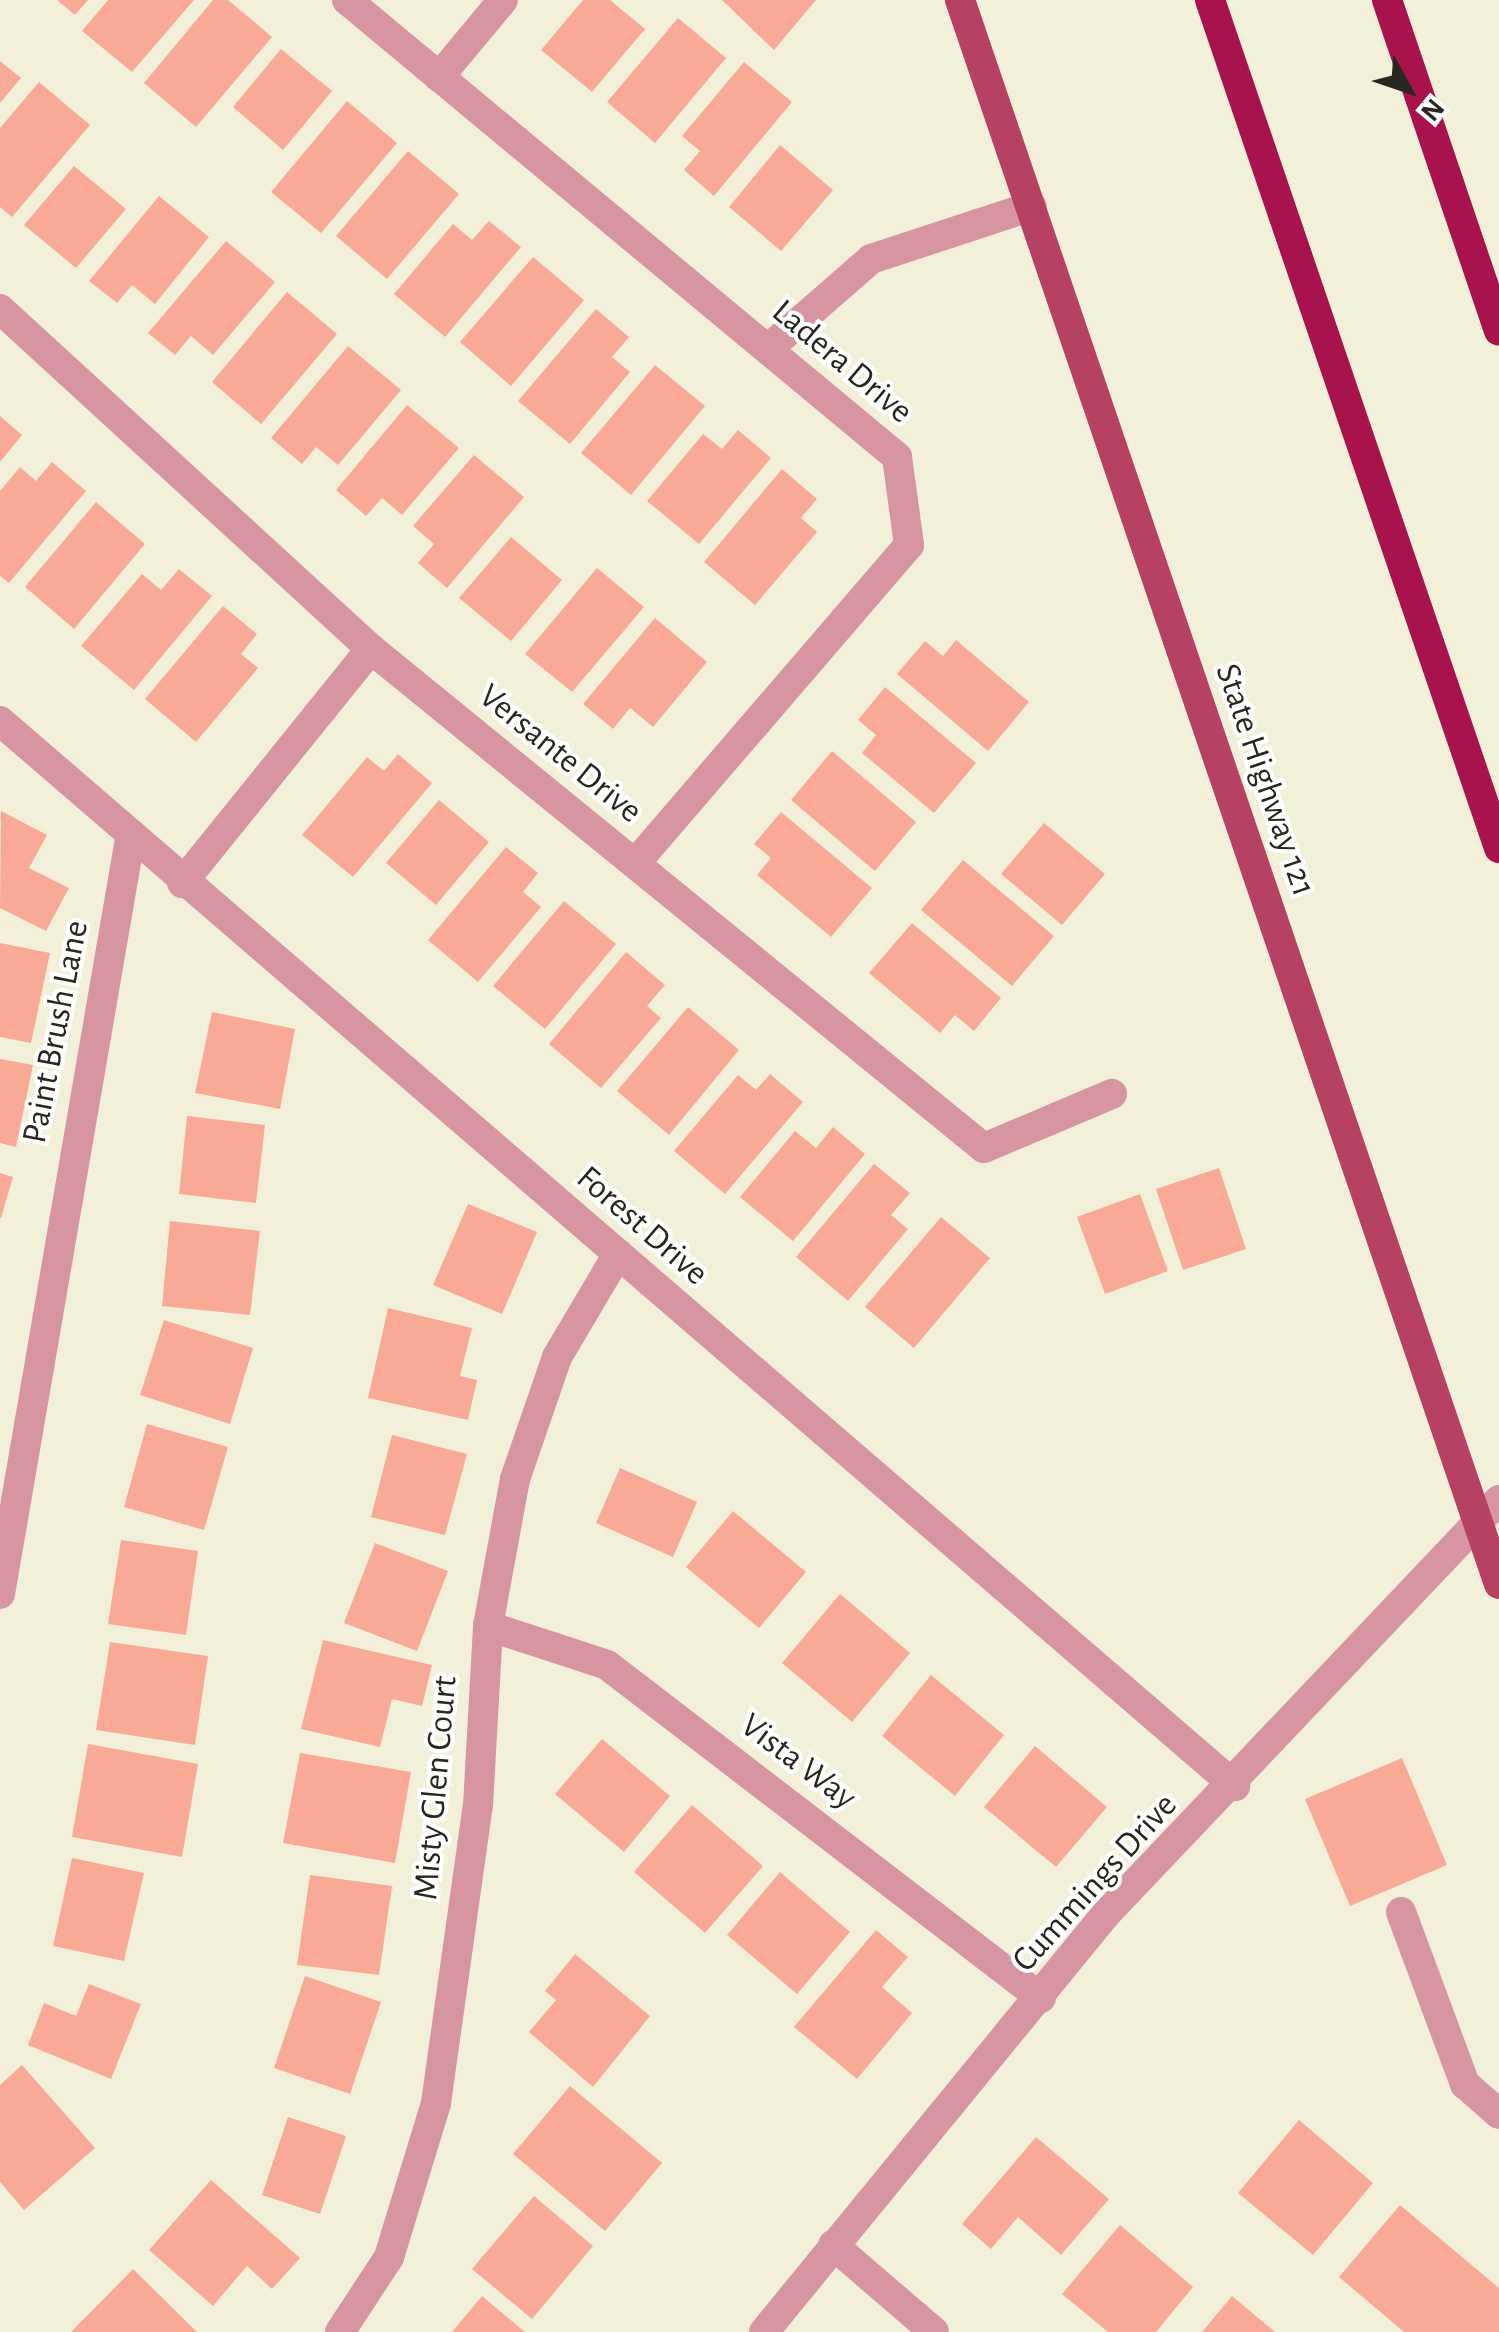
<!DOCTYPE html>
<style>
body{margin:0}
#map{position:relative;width:1499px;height:2332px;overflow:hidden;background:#f3f0d9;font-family:"Alegreya Sans",sans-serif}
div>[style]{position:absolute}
.building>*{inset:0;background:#f8aa96}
.minor>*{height:30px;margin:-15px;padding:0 15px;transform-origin:15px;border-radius:15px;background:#d795a2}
.major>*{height:30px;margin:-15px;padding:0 15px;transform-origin:15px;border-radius:15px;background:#b74163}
.highway>*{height:30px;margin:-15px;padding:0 15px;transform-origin:15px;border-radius:15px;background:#a8134d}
span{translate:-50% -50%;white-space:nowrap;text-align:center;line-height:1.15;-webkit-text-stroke:8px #fff;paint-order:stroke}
.street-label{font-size:35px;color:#292820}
.north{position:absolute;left:1359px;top:40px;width:100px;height:100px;-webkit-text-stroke:8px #fff;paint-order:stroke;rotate:130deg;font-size:28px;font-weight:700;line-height:40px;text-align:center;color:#292820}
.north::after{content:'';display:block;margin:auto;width:35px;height:45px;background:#292820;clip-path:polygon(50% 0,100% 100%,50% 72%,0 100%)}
</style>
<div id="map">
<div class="building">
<div style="clip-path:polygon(57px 0,88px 0,75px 15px)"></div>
<div style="clip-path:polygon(108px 0,194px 0,132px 72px,82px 31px)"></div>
<div style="clip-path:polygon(213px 0,228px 0,272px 37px,196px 127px,144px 83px)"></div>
<div style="clip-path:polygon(583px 0,610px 0,645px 29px,592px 92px,541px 50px)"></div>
<div style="clip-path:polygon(722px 0,816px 0,774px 50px)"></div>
<div style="clip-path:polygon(678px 18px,726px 58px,655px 143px,607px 102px)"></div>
<div style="clip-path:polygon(281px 49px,332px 91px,283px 150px,233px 107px)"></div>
<div style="clip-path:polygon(0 61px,21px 78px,0 103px)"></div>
<div style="clip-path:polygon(744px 62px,792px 102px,714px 196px,684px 170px,700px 151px,682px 136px)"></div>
<div style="clip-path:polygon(39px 82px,90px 125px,12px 217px,0 207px,0 128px)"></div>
<div style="clip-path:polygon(347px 101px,397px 143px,321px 233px,271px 192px)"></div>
<div style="clip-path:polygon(780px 145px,833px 190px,781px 251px,729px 207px)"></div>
<div style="clip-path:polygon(408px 151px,459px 194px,387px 279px,336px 236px)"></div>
<div style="clip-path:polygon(74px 166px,126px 209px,76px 268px,24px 225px)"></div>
<div style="clip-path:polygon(159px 196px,209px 237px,155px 304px,132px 285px,117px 303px,89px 281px)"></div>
<div style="clip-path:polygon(489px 221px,521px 247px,445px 337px,394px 294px,453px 224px,472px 240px)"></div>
<div style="clip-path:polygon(226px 241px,275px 282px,213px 355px,191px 336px,175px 355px,148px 333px)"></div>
<div style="clip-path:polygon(533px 257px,584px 300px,511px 386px,460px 342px)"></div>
<div style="clip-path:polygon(287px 292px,337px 334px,261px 424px,212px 382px)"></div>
<div style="clip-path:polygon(596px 309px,629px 337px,612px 357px,630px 372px,570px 444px,518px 401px)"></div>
<div style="clip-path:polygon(348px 346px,401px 390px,338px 465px,316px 447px,302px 464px,271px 438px)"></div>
<div style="clip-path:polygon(655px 365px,705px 406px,631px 495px,581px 453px)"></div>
<div style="clip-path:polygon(407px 405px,459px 448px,402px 515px,382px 498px,366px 516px,336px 490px)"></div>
<div style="clip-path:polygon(0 416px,22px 435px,0 462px)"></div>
<div style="clip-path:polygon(738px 430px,771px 458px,699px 544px,647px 501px,703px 434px,722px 449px)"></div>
<div style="clip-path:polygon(474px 455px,524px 497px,447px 588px,418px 563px,434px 544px,413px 526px)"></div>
<div style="clip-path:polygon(52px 462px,86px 491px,9px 583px,0 576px,0 491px,20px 467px,36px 481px)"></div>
<div style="clip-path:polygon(782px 469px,817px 499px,801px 518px,817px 532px,755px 605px,704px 562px)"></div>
<div style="clip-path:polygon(96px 502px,145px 544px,74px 629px,25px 587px)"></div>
<div style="clip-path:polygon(511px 537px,562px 580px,511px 641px,459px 598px)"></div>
<div style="clip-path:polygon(597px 568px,644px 607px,572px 692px,525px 654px)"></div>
<div style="clip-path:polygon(179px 569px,212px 596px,134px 690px,81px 646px,142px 574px,161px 590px)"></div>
<div style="clip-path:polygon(223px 606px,257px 634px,241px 654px,258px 668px,196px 742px,145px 699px)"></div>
<div style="clip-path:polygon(655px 618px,707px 662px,653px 727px,630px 708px,613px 729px,583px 704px)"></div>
<div style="clip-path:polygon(956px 640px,1029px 702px,988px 751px,897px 674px,925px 641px,943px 656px)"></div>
<div style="clip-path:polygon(885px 687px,976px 763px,934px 813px,862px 753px,876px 735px,858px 720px)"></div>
<div style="clip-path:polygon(832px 751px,916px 822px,875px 871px,791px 800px)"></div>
<div style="clip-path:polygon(398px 754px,432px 783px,353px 877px,302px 835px,367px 757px,384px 771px)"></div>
<div style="clip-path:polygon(439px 800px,489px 842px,436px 905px,386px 863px)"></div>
<div style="clip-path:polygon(1px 811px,47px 835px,29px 868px,69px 888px,46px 931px,0 908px)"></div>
<div style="clip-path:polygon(781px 812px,872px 888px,831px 937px,757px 875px,771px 858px,754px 844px)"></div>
<div style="clip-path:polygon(1044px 823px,1105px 874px,1062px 925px,1001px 874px)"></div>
<div style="clip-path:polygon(506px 847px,538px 873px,523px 892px,541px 907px,478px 982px,428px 940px)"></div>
<div style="clip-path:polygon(963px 860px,1054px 936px,1012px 986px,921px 910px)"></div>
<div style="clip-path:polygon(564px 901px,616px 944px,545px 1029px,493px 986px)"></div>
<div style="clip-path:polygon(912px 923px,1001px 998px,974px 1031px,955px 1015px,940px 1033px,869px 973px)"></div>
<div style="clip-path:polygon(0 943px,50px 953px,31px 1043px,0 1037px)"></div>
<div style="clip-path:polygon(626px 952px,665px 985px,647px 1006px,661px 1018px,601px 1088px,549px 1044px)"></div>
<div style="clip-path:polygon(688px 1007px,739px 1050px,669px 1135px,617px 1091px)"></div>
<div style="clip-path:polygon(212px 1012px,295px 1029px,280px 1109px,195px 1093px)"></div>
<div style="clip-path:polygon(0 1059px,33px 1065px,16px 1147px,0 1143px)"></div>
<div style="clip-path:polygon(770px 1074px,803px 1102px,725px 1194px,674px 1151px,738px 1075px,756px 1090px)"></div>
<div style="clip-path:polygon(187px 1116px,265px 1125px,256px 1203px,179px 1194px)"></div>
<div style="clip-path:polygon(833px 1127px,865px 1154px,793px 1241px,740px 1197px,795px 1131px,816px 1148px)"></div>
<div style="clip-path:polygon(874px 1164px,910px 1193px,891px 1215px,908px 1229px,848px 1301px,796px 1257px)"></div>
<div style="clip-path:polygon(1219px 1168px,1246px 1249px,1183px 1270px,1156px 1189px)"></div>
<div style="clip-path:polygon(0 1173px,13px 1177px,1px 1218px,0 1218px)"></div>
<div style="clip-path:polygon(1140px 1194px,1168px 1271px,1105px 1294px,1077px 1217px)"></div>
<div style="clip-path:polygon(468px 1204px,537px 1232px,502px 1314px,433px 1285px)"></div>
<div style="clip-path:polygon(941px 1217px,990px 1258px,914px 1348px,865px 1307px)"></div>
<div style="clip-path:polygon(170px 1221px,260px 1231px,250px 1315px,162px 1306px)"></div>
<div style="clip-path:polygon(388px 1308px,472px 1328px,460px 1376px,477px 1380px,468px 1420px,368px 1398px)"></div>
<div style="clip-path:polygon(164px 1320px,253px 1348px,230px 1424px,140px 1395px)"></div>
<div style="clip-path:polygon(147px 1424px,228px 1447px,204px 1530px,124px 1507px)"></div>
<div style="clip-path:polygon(392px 1435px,467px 1454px,445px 1535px,371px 1517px)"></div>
<div style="clip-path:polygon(620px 1468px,697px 1502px,673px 1557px,596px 1523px)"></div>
<div style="clip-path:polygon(733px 1511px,806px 1572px,759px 1628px,686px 1567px)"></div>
<div style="clip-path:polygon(121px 1540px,198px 1551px,186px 1635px,108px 1624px)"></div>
<div style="clip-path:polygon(375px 1543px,448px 1571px,417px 1651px,344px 1623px)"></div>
<div style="clip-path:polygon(840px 1594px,910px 1653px,852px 1722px,782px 1663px)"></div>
<div style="clip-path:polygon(323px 1640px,432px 1665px,422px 1706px,392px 1699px,380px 1747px,301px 1729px)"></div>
<div style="clip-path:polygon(110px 1642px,208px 1656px,195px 1745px,96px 1730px)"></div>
<div style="clip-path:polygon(931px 1675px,1004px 1735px,955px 1796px,882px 1736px)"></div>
<div style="clip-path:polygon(602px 1739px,670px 1796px,624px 1852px,555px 1794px)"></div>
<div style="clip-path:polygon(88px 1744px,198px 1764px,182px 1857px,72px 1837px)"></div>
<div style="clip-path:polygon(1035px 1746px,1107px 1807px,1056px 1867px,984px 1807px)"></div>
<div style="clip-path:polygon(300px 1753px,411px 1772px,395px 1863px,283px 1843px)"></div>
<div style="clip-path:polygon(1402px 1758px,1447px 1865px,1350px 1906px,1305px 1799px)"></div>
<div style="clip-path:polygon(692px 1805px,763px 1866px,705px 1933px,634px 1872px)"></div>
<div style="clip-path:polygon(72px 1858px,144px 1873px,124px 1961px,53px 1946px)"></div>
<div style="clip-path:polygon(780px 1872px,850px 1932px,797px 1994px,727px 1935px)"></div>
<div style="clip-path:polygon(310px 1875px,392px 1886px,379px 1975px,297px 1965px)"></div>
<div style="clip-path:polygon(876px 1930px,908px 1957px,882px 1987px,912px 2013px,857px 2079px,794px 2027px)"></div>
<div style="clip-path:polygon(575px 1954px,650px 2016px,593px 2087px,529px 2032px,556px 2000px,545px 1991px)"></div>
<div style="clip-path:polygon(305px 1976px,381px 2002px,350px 2094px,274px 2068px)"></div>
<div style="clip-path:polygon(89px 1984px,141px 2004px,111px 2079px,28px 2045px,44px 2003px,76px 2016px)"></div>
<div style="clip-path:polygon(22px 2065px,95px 2148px,24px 2210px,0 2182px,0 2085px)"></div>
<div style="clip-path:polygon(570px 2086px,662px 2163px,605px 2231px,513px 2154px)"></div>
<div style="clip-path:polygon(288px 2117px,346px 2136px,320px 2214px,262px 2195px)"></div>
<div style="clip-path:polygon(1299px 2120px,1373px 2183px,1313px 2255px,1238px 2193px)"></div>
<div style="clip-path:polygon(1036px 2137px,1109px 2199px,1061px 2255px,1018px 2217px,991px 2249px,962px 2224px)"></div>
<div style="clip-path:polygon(211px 2180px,300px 2258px,272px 2289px,247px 2266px,213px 2306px,149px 2250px)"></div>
<div style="clip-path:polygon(534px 2196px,593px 2246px,532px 2319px,472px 2269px)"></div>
<div style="clip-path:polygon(1400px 2205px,1499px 2288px,1499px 2332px,1404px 2332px,1339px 2277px)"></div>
<div style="clip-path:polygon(1120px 2225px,1193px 2287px,1156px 2332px,1108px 2332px,1062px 2294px)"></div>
<div style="clip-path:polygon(133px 2269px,197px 2332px,71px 2332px)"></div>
<div style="clip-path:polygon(482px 2296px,525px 2332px,452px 2332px)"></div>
<div style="clip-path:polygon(1232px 2296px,1275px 2332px,1202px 2332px)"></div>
</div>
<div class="minor">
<div style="left:347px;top:0;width:715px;rotate:39.72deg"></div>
<div style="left:897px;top:457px;width:89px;rotate:82.2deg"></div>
<div style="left:909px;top:545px;width:420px;rotate:130.7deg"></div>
<div style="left:439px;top:77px;width:100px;rotate:-50.3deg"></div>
<div style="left:0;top:309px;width:503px;rotate:42.5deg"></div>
<div style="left:371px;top:649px;width:790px;rotate:39.15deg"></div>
<div style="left:984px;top:1148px;width:139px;rotate:-22.9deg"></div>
<div style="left:768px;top:349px;width:137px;rotate:-41.1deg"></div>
<div style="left:871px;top:259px;width:169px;rotate:-18.2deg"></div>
<div style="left:0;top:721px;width:1631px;rotate:40.77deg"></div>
<div style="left:182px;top:883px;width:301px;rotate:-51.1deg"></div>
<div style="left:0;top:1594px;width:766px;rotate:-80.23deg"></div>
<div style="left:488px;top:1626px;width:125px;rotate:18.1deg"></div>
<div style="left:607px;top:1665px;width:547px;rotate:37.5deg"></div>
<div style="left:1401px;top:1912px;width:184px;rotate:69.6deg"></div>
<div style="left:1465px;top:2084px;width:45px;rotate:41.4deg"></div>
<div style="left:833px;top:2245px;width:133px;rotate:40.7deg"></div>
<div style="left:340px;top:2332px;width:90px;rotate:-56.8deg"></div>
<div style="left:389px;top:2257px;width:161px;rotate:-73deg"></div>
<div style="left:436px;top:2103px;width:300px;rotate:-82deg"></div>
<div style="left:478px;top:1806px;width:180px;rotate:-86.8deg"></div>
<div style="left:488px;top:1626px;width:149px;rotate:-79.6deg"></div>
<div style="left:515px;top:1479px;width:129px;rotate:-71deg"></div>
<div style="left:557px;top:1357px;width:120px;rotate:-59.4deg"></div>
<div style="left:764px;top:2332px;width:540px;rotate:-50.71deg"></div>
<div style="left:1106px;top:1914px;width:571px;rotate:-46.49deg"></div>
</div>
<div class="major">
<div style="left:960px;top:0;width:1673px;rotate:71.21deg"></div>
</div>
<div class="highway">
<div style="left:1210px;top:0;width:896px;rotate:71.18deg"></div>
<div style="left:1387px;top:0;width:349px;rotate:71.3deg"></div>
</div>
<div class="street-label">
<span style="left:842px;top:362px;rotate:40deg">Ladera Drive</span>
<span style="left:560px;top:754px;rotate:39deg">Versante Drive</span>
<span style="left:1265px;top:780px;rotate:71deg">State Highway 121</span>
<span style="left:56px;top:1032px;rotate:-79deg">Paint Brush Lane</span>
<span style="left:642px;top:1226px;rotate:41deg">Forest Drive</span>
<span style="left:798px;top:1762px;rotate:37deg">Vista Way</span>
<span style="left:436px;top:1788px;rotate:-85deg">Misty Glen Court</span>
<span style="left:1095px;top:1883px;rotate:-48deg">Cummings Drive</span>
</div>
<div class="north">N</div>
</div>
